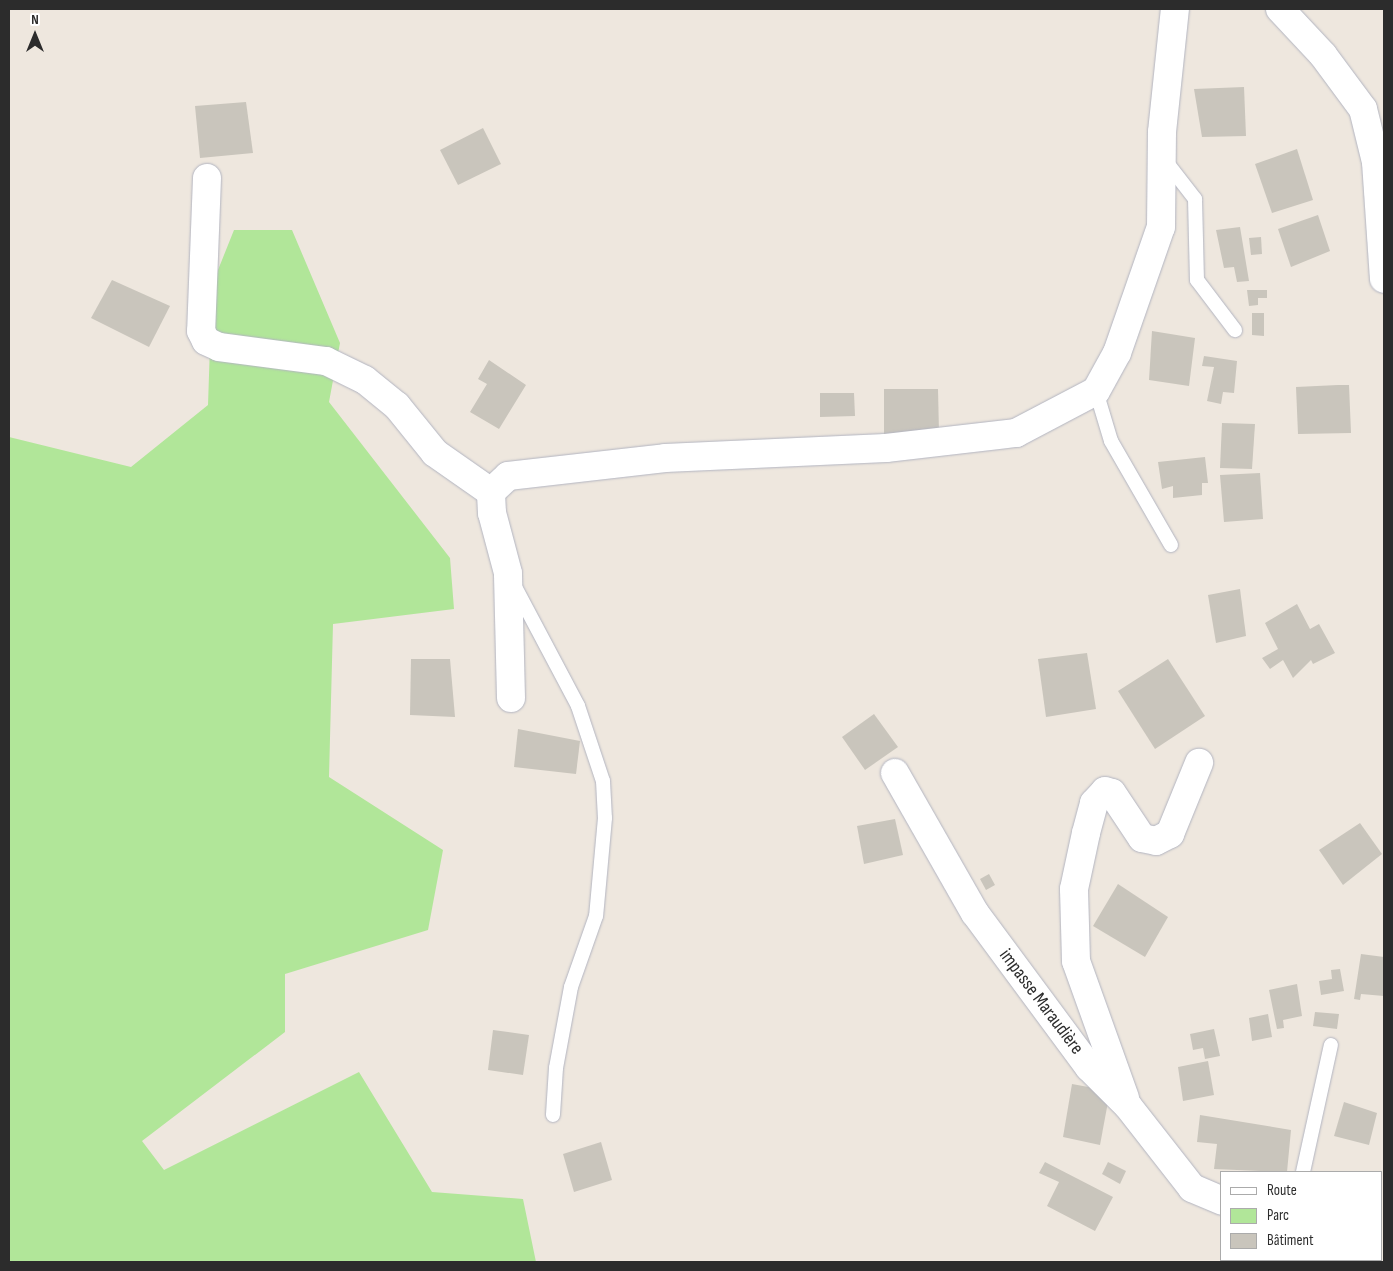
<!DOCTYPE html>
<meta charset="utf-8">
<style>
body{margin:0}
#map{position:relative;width:1393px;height:1271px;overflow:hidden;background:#eee7de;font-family:"Sofia Sans Condensed",sans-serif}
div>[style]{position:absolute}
.green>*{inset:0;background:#b1e699}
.building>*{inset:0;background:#c9c5bc}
.roads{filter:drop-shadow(0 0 1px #b2b4c0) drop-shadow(0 0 1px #b2b4c0)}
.service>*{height:14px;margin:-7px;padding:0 7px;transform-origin:7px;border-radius:7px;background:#fff}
.minor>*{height:28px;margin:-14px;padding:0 14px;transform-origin:14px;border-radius:14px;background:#fff}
.tertiary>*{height:28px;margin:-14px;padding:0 14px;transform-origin:14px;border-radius:14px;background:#fff}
span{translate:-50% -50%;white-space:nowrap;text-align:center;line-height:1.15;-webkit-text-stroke:5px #fff;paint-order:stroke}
.street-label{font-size:19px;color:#2c2c2c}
.frame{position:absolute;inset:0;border:10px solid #2c2c2c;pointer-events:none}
.legend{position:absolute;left:1220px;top:1171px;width:162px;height:90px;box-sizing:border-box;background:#fff;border:1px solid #ababab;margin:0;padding:6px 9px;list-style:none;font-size:15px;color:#2c2c2c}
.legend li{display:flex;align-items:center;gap:10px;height:25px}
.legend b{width:25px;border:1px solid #ababab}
.north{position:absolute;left:10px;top:10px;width:50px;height:50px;-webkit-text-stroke:4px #fff;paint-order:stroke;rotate:0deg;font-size:14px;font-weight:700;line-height:20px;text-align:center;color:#2c2c2c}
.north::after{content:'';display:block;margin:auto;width:18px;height:22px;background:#2c2c2c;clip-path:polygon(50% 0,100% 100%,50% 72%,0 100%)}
</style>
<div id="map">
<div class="green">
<div style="clip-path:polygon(234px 230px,292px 230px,340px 343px,329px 402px,450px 558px,454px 609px,333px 624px,329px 777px,443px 850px,428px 930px,285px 974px,285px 1032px,142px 1141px,164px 1170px,359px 1072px,432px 1192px,523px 1199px,536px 1262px,9px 1262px,9px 437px,131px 467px,208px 405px,212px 285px)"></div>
</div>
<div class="building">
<div style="clip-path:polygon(1244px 87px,1246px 136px,1202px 137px,1194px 89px)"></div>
<div style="clip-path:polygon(246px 102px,253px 153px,200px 158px,195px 106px)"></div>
<div style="clip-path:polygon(483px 128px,501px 164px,458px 185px,440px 150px)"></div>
<div style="clip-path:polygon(1297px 149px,1313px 200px,1272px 213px,1255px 164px)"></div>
<div style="clip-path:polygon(1318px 215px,1330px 251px,1291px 267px,1278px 229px)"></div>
<div style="clip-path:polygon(1240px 227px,1249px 281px,1237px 282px,1234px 267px,1224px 268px,1216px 230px)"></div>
<div style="clip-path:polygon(1261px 237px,1262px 254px,1251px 255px,1249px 238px)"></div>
<div style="clip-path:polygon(112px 280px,170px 306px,149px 347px,91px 318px)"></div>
<div style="clip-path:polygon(1247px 290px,1267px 290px,1267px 298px,1258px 298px,1258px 305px,1249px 306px)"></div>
<div style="clip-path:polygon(1252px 313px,1264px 313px,1264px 336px,1252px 335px)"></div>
<div style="clip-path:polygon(1152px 331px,1195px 338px,1189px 386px,1149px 380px)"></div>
<div style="clip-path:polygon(1204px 356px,1237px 361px,1234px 393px,1223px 392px,1221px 404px,1207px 401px,1214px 367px,1202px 366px)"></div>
<div style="clip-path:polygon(489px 360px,526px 385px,499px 429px,470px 412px,487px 384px,478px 379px)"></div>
<div style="clip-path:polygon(1338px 385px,1349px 385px,1351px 433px,1298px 434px,1296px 387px)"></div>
<div style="clip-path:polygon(884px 389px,938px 389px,939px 433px,884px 434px)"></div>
<div style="clip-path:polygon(820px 393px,854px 393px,855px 416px,820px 417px)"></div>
<div style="clip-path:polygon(1222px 423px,1255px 424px,1252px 469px,1220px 468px)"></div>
<div style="clip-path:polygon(1205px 457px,1208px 483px,1202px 483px,1202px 495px,1173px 498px,1173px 486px,1162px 489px,1158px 462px)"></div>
<div style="clip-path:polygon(1260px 473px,1263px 519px,1224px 522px,1220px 475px)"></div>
<div style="clip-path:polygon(1240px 589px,1246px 636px,1216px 643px,1208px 595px)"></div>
<div style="clip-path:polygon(1297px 604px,1310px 629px,1319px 624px,1335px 653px,1313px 664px,1311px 660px,1293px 678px,1283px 660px,1270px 669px,1262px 658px,1278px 649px,1265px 623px)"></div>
<div style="clip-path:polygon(1087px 653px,1096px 709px,1046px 717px,1038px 659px)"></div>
<div style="clip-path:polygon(411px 659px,450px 659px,455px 717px,410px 715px)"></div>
<div style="clip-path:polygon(1168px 659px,1205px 716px,1155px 749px,1118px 691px)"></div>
<div style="clip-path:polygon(874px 714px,898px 747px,865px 770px,842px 737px)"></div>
<div style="clip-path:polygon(518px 729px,580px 741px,576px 774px,514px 767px)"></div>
<div style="clip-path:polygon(895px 819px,903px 855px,864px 864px,857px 826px)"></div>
<div style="clip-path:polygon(1360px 823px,1382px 854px,1343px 885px,1319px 850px)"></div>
<div style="clip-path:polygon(989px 874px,995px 885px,986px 890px,980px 879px)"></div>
<div style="clip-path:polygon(1118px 884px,1168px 917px,1145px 957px,1093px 926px)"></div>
<div style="clip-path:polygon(1361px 954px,1384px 957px,1384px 996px,1361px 994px,1360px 1000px,1354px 999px)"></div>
<div style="clip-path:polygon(1340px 969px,1344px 991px,1321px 995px,1319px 981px,1332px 979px,1331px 970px)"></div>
<div style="clip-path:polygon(1297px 984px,1302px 1016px,1283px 1020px,1284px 1028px,1277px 1029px,1269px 990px)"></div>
<div style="clip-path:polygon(1315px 1012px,1339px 1014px,1337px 1029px,1313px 1026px)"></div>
<div style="clip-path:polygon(1268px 1014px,1272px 1037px,1252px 1041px,1249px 1018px)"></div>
<div style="clip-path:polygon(1214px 1029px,1220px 1056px,1205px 1059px,1203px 1048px,1193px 1050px,1190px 1034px)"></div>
<div style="clip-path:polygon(493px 1030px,529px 1035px,523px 1075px,488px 1070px)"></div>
<div style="clip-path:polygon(1208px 1061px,1214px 1095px,1183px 1101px,1178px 1067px)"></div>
<div style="clip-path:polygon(1072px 1084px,1110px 1091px,1100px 1145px,1063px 1137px)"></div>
<div style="clip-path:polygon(1344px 1102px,1377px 1113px,1369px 1145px,1334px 1136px)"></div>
<div style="clip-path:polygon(1200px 1115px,1291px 1130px,1287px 1172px,1214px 1169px,1217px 1144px,1197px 1142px)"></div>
<div style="clip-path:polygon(601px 1142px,612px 1180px,574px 1192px,563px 1154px)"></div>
<div style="clip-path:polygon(1045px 1162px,1113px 1197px,1095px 1231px,1047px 1206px,1059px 1182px,1039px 1173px)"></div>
<div style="clip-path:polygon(1108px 1162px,1126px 1171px,1120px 1184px,1102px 1174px)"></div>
</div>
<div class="roads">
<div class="service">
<div style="left:1164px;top:159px;width:51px;rotate:52.2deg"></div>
<div style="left:1195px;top:199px;width:81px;rotate:88.6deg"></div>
<div style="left:1197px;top:280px;width:63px;rotate:52.8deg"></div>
<div style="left:1096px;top:391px;width:52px;rotate:73.3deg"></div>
<div style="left:1111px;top:441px;width:120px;rotate:60deg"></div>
<div style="left:514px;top:585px;width:137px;rotate:62.1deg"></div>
<div style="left:578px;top:706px;width:79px;rotate:71.6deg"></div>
<div style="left:603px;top:781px;width:37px;rotate:87deg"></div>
<div style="left:605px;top:818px;width:98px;rotate:95.2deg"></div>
<div style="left:596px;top:916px;width:75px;rotate:109.4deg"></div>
<div style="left:571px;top:987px;width:82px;rotate:100.5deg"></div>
<div style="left:556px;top:1068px;width:47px;rotate:93.7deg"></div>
<div style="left:1303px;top:1172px;width:130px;rotate:-77.6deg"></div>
</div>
<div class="minor">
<div style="left:207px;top:178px;width:153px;rotate:92.2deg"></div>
<div style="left:201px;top:331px;width:11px;rotate:63deg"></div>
<div style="left:206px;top:341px;width:14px;rotate:25deg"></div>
<div style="left:219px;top:347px;width:108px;rotate:7.5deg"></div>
<div style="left:326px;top:361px;width:43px;rotate:26deg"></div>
<div style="left:365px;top:380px;width:41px;rotate:39.1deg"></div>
<div style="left:397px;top:406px;width:60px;rotate:51deg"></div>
<div style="left:435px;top:453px;width:68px;rotate:34.9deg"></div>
<div style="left:511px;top:698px;width:125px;rotate:-91.4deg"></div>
<div style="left:508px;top:573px;width:62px;rotate:-104.9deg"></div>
<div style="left:492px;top:513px;width:21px;rotate:-93deg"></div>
<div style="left:491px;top:492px;width:23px;rotate:-43deg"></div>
<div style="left:508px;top:476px;width:158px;rotate:-6.5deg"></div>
<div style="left:665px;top:458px;width:221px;rotate:-2.6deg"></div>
<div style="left:886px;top:448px;width:131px;rotate:-6.6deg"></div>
<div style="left:1016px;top:433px;width:90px;rotate:-27.7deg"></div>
<div style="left:1096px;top:391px;width:43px;rotate:-61.1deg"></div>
<div style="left:1117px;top:353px;width:133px;rotate:-70.8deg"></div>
<div style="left:1161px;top:227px;width:95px;rotate:-89.4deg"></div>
<div style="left:1162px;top:132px;width:124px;rotate:-84deg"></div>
<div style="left:895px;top:773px;width:161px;rotate:60.3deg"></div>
<div style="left:975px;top:913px;width:192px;rotate:53.5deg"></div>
<div style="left:1089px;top:1067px;width:55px;rotate:45deg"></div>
<div style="left:1128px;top:1106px;width:104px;rotate:52deg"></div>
<div style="left:1192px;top:1188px;width:33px;rotate:23deg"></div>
<div style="left:1125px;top:1098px;width:145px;rotate:-109.7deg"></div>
<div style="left:1076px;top:961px;width:72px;rotate:-91.6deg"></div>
<div style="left:1074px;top:889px;width:57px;rotate:-77.9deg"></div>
<div style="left:1086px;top:833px;width:31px;rotate:-75deg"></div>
<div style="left:1094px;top:803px;width:16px;rotate:-47deg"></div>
<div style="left:1105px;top:791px;width:7px;rotate:16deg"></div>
<div style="left:1112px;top:793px;width:54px;rotate:56.3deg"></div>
<div style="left:1142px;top:838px;width:14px;rotate:12deg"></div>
<div style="left:1156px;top:841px;width:16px;rotate:-27deg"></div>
<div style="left:1170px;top:834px;width:77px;rotate:-67.8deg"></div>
<div style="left:1286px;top:1262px;width:2px;rotate:-90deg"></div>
</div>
<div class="tertiary">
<div style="left:1280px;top:9px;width:63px;rotate:46.9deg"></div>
<div style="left:1323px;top:55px;width:67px;rotate:53.5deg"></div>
<div style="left:1363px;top:109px;width:55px;rotate:76.2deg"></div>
<div style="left:1376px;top:162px;width:117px;rotate:86.1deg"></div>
</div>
</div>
<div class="street-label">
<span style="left:1041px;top:1002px;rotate:53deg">impasse Maraudière</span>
</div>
<div class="frame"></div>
<ul class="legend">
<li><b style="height:6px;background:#fff"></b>Route</li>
<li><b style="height:14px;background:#b1e699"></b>Parc</li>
<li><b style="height:14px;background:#c9c5bc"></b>Bâtiment</li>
</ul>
<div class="north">N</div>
</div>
